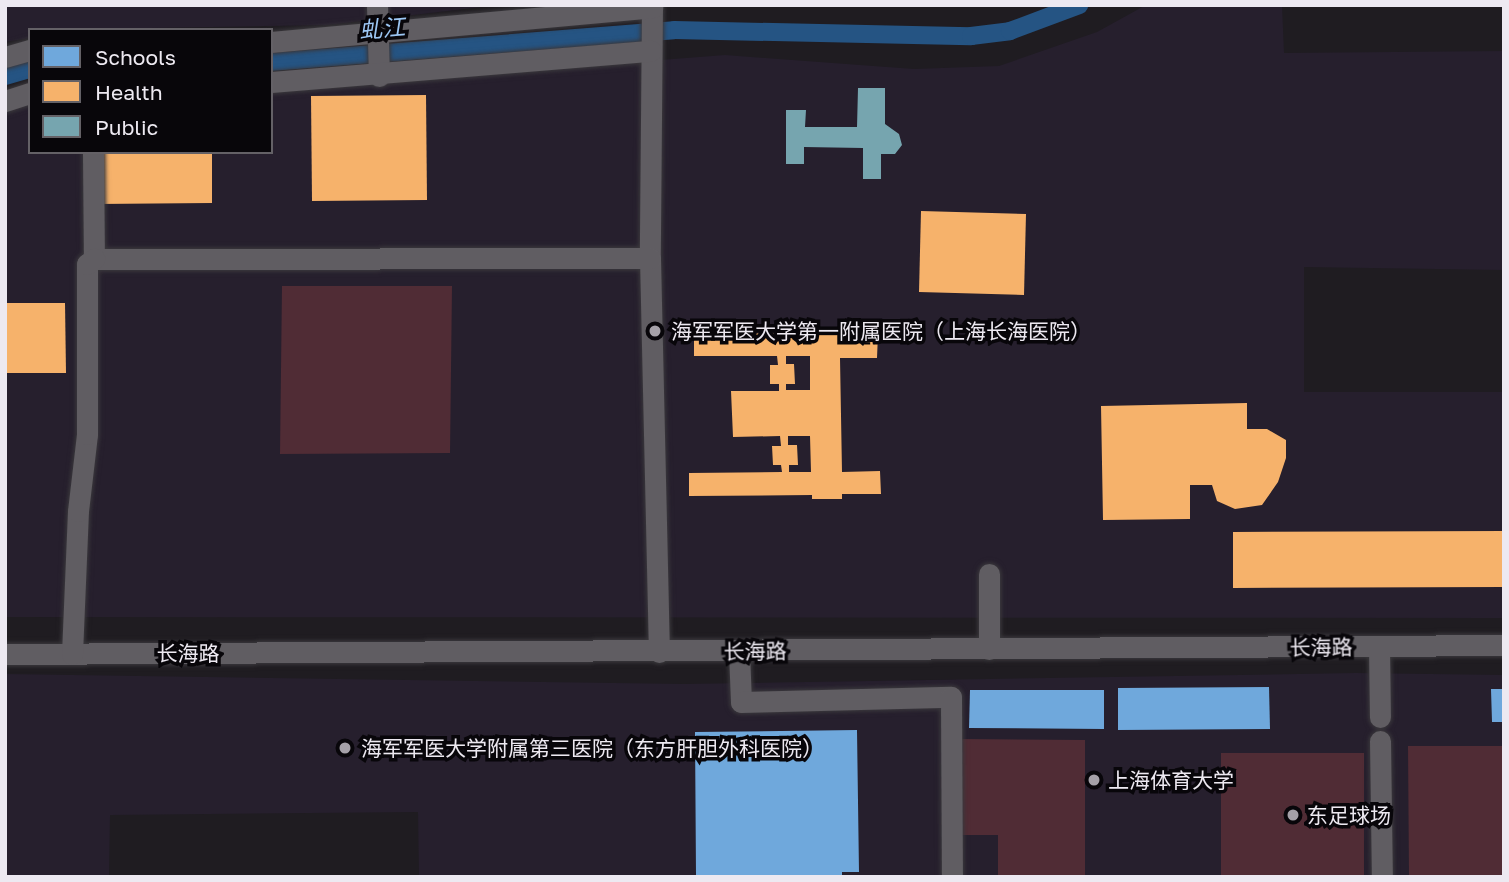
<!DOCTYPE html>
<meta charset="utf-8">
<style>
body{margin:0}
#map{position:relative;width:1509px;height:882px;overflow:hidden;background:#1f1c21;font-family:"Golos Text","Noto Sans SC",sans-serif}
div>[style]{position:absolute}
.built>*{inset:0;background:#261f2d}
.green>*{inset:0;background:#502c35}
.schools>*{inset:0;background:#6fa8dc}
.health>*{inset:0;background:#f6b26b}
.public>*{inset:0;background:#76a5af}
.canal>*{height:18px;margin:-9px;padding:0 9px;transform-origin:9px;border-radius:9px;background:#255483}
.roads{filter:drop-shadow(0 0 2px #3a383c) drop-shadow(0 0 2px #3a383c)}
.minor>*{height:21px;margin:-10.5px;padding:0 10.5px;transform-origin:10.5px;border-radius:10.5px;background:#605d62}
.dots>*{width:19px;height:19px;translate:-50% -50%;box-sizing:border-box;border:4px solid #08060a;border-radius:50%}
span{translate:-50% -50%;white-space:nowrap;text-align:center;line-height:1.15;-webkit-text-stroke:7px #08060a;paint-order:stroke}
.poi-label{font-size:21px;color:#ede9f1}
.left{translate:0 -50%;text-align:left}
.street-label{font-size:21px;color:#ede9f1}
.water-label{font-size:23px;color:#9cc6f3;font-style:italic}
.frame{position:absolute;inset:0;border:7px solid #ede9f1;pointer-events:none}
.legend{position:absolute;left:28px;top:28px;width:245px;height:126px;box-sizing:border-box;background:#08060a;border:2px solid #646166;margin:0;padding:9px 12px;list-style:none;font-size:21px;color:#ede9f1}
.legend li{display:flex;align-items:center;gap:14px;height:35px}
.legend b{width:35px;border:2px solid #646166}
</style>
<div id="map">
<div class="built">
<div style="clip-path:polygon(5px 5px,499px 5px,327px 25px,30px 30px,30px 38px,5px 42px)"></div>
<div style="clip-path:polygon(1146px 5px,1282px 5px,1284px 53px,1504px 51px,1504px 270px,1304px 267px,1304px 392px,1504px 392px,1504px 618px,5px 617px,5px 107px,30px 101px,30px 152px,271px 152px,271px 90px,725px 55px,914px 69px,999px 66px,1097px 32px)"></div>
<div style="clip-path:polygon(1356px 673px,1504px 675px,1504px 877px,419px 877px,418px 812px,110px 815px,109px 877px,5px 877px,5px 674px,684px 684px)"></div>
</div>
<div class="green">
<div style="clip-path:polygon(282px 286px,452px 286px,450px 453px,280px 454px)"></div>
<div style="clip-path:polygon(958px 739px,1085px 740px,1085px 877px,998px 877px,998px 835px,958px 835px)"></div>
<div style="clip-path:polygon(1408px 746px,1504px 746px,1504px 877px,1409px 877px)"></div>
<div style="clip-path:polygon(1221px 753px,1364px 753px,1364px 877px,1221px 877px)"></div>
</div>
<div class="schools">
<div style="clip-path:polygon(1269px 687px,1270px 729px,1118px 730px,1118px 688px)"></div>
<div style="clip-path:polygon(1491px 689px,1504px 689px,1504px 722px,1492px 722px)"></div>
<div style="clip-path:polygon(970px 690px,1104px 690px,1104px 729px,969px 728px)"></div>
<div style="clip-path:polygon(857px 730px,859px 872px,842px 872px,842px 877px,696px 877px,695px 732px)"></div>
</div>
<div class="health">
<div style="clip-path:polygon(426px 95px,427px 200px,312px 201px,311px 96px)"></div>
<div style="clip-path:polygon(97px 152px,212px 152px,212px 203px,97px 204px)"></div>
<div style="clip-path:polygon(921px 211px,1026px 214px,1024px 295px,919px 292px)"></div>
<div style="clip-path:polygon(5px 303px,65px 303px,66px 373px,5px 373px)"></div>
<div style="clip-path:polygon(evenodd,811px 330px,878px 334px,877px 358px,840px 358px,842px 472px,880px 471px,881px 494px,842px 494px,842px 499px,812px 499px,812px 495px,689px 496px,689px 473px,782px 472px,781px 465px,773px 465px,772px 446px,781px 446px,780px 436px,733px 437px,731px 391px,779px 391px,779px 384px,770px 384px,770px 365px,778px 365px,777px 356px,694px 356px,694px 333px,811px 334px,811px 330px,786px 356px,810px 356px,810px 390px,786px 390px,786px 384px,795px 384px,794px 364px,786px 364px,786px 356px,811px 330px,788px 436px,810px 436px,811px 472px,789px 472px,789px 465px,798px 465px,797px 445px,788px 445px,788px 436px)"></div>
<div style="clip-path:polygon(1247px 403px,1247px 429px,1267px 429px,1286px 440px,1286px 458px,1278px 482px,1262px 505px,1235px 509px,1217px 501px,1212px 485px,1190px 485px,1190px 519px,1103px 520px,1101px 406px)"></div>
<div style="clip-path:polygon(1504px 531px,1504px 587px,1233px 588px,1233px 532px)"></div>
</div>
<div class="public">
<div style="clip-path:polygon(858px 88px,885px 88px,885px 124px,899px 134px,902px 145px,895px 154px,881px 154px,881px 179px,863px 179px,863px 148px,804px 147px,804px 164px,786px 164px,786px 110px,806px 110px,805px 127px,857px 127px)"></div>
</div>
<div class="canal">
<div style="left:271px;top:62px;width:404px;rotate:-4.5deg"></div>
<div style="left:674px;top:30px;width:297px;rotate:1.2deg"></div>
<div style="left:971px;top:36px;width:39px;rotate:-7deg"></div>
<div style="left:1010px;top:31px;width:74px;rotate:-20.6deg"></div>
<div style="left:5px;top:76px;width:26px;rotate:-16deg"></div>
</div>
<div class="roads">
<div class="minor">
<div style="left:377px;top:5px;width:71px;rotate:88.4deg"></div>
<div style="left:652px;top:5px;width:253px;rotate:90.5deg"></div>
<div style="left:650px;top:258px;width:394px;rotate:88.7deg"></div>
<div style="left:271px;top:42px;width:383px;rotate:-5.2deg"></div>
<div style="left:5px;top:57px;width:26px;rotate:-16deg"></div>
<div style="left:271px;top:82px;width:381px;rotate:-4.7deg"></div>
<div style="left:5px;top:101px;width:26px;rotate:-18deg"></div>
<div style="left:93px;top:152px;width:107px;rotate:89.5deg"></div>
<div style="left:94px;top:259px;width:556px;rotate:-0.1deg"></div>
<div style="left:989px;top:574px;width:75px;rotate:90deg"></div>
<div style="left:1379px;top:647px;width:70px;rotate:89.2deg"></div>
<div style="left:739px;top:652px;width:50px;rotate:87.7deg"></div>
<div style="left:741px;top:702px;width:210px;rotate:-1.4deg"></div>
<div style="left:951px;top:697px;width:180px;rotate:89.7deg"></div>
<div style="left:5px;top:654px;width:1499px;rotate:-0.34deg"></div>
<div style="left:72px;top:654px;width:143px;rotate:-87.6deg"></div>
<div style="left:78px;top:511px;width:78px;rotate:-83.3deg"></div>
<div style="left:87px;top:434px;width:170px;rotate:-90deg"></div>
<div style="left:87px;top:264px;width:9px;rotate:-36deg"></div>
<div style="left:1380px;top:741px;width:136px;rotate:89.2deg"></div>
</div>
</div>
<div class="dots">
<div style="left:655px;top:331px;background:#a5a1a8"></div>
<div style="left:345px;top:748px;background:#a5a1a8"></div>
<div style="left:1094px;top:780px;background:#a5a1a8"></div>
<div style="left:1293px;top:815px;background:#a5a1a8"></div>
</div>
<div class="poi-label">
<span class="left" style="left:671px;top:331px">海军军医大学第一附属医院（上海长海医院）</span>
<span class="left" style="left:361px;top:748px">海军军医大学附属第三医院（东方肝胆外科医院）</span>
<span class="left" style="left:1108px;top:780px">上海体育大学</span>
<span class="left" style="left:1307px;top:815px">东足球场</span>
</div>
<div class="street-label">
<span style="left:1321px;top:647px;rotate:-1deg">长海路</span>
<span style="left:755px;top:651px;rotate:-1deg">长海路</span>
<span style="left:188px;top:653px">长海路</span>
</div>
<div class="water-label">
<span style="left:382px;top:28px;rotate:-5deg">虬江</span>
</div>
<div class="frame"></div>
<ul class="legend">
<li><b style="height:19px;background:#6fa8dc"></b>Schools</li>
<li><b style="height:19px;background:#f6b26b"></b>Health</li>
<li><b style="height:19px;background:#76a5af"></b>Public</li>
</ul>
</div>
